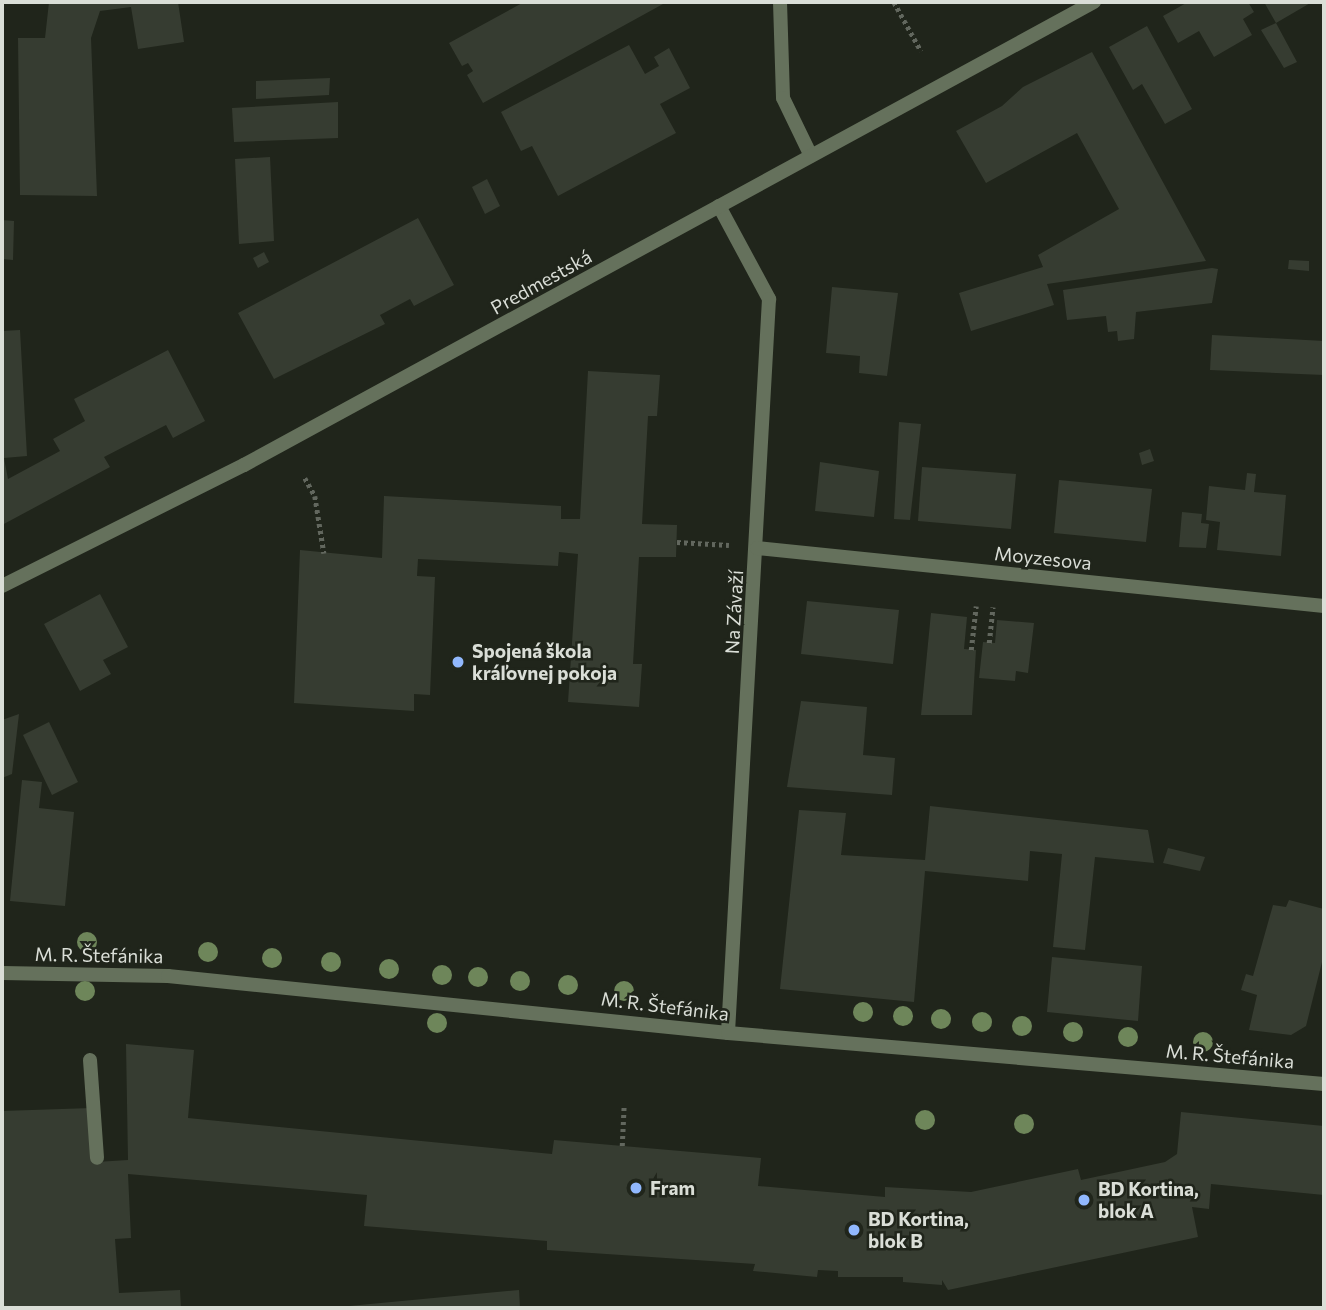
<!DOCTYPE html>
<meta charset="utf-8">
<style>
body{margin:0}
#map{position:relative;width:1326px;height:1310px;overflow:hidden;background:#20251b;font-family:Commissioner,sans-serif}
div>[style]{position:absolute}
.building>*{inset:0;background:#363c31}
.path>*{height:4.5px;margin-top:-2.25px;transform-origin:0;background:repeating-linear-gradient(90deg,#62675e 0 3.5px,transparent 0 7px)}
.lane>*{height:14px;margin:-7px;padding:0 7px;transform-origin:7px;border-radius:7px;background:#65715c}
.street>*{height:14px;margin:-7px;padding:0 7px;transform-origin:7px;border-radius:7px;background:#65715c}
.trees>*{width:20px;height:20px;margin:-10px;border-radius:50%;background:#6e865a}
.dots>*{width:19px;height:19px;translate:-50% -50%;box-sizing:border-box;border:4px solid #20251b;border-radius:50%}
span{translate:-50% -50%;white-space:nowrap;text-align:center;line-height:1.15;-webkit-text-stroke:5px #20251b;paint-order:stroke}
.street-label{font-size:19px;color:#daded7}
.poi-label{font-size:19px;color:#daded7;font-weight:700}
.left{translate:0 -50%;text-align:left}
.frame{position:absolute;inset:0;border:4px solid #daded7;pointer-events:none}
</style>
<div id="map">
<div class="building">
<div style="clip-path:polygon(49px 2px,178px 2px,184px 42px,138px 49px,131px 7px,100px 11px,91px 38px,97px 196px,20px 195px,18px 38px,45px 38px)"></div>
<div style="clip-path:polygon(524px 2px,662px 2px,663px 4px,483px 103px,467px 75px,473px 71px,468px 63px,462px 66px,449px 43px)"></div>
<div style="clip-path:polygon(1188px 2px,1248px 2px,1254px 12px,1243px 19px,1252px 35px,1214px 57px,1199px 31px,1178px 43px,1163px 16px)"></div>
<div style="clip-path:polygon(1264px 2px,1312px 2px,1276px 23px,1297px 62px,1284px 68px,1261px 30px,1276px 23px)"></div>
<div style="clip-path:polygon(1147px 26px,1192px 109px,1165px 124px,1142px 84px,1133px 90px,1109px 47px)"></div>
<div style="clip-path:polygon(629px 45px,645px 74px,659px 66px,654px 57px,669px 48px,690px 88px,660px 104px,676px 133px,558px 196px,532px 146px,521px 151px,501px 112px)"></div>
<div style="clip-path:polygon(1092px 52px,1206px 261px,1047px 284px,1054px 305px,971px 331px,959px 293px,1043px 267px,1038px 255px,1119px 209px,1077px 133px,986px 183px,956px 131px,1002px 106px,1023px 87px)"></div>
<div style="clip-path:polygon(330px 78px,329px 95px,256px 99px,256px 81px)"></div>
<div style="clip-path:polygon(338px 102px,338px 138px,234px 142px,232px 108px)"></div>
<div style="clip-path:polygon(270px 157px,274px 241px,239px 244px,235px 159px)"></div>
<div style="clip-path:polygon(487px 179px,500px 206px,485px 214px,472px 187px)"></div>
<div style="clip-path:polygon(418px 218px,454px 285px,414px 306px,410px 299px,380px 315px,385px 324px,274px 379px,238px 313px)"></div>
<div style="clip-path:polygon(2px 220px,14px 221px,13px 260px,2px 259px)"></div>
<div style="clip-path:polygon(264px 252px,269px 262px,258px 268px,253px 258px)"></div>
<div style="clip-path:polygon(1289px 260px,1309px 261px,1309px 271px,1288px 269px)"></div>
<div style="clip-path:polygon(1212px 268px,1218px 269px,1212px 303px,1136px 312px,1134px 339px,1118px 341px,1117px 331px,1108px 332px,1106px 316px,1067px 320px,1063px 290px)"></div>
<div style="clip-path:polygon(832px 287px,898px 293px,887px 376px,859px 373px,860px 356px,826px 353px)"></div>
<div style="clip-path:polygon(20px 330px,27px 456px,4px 458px,8px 479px,60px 451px,53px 439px,85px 421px,74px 399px,168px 350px,205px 421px,173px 438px,166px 425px,104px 457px,110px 467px,2px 525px,2px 331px)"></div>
<div style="clip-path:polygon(1212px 335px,1324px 341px,1324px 375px,1210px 370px)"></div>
<div style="clip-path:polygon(588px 371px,660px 375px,657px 416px,648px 416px,642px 524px,677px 525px,676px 557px,639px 557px,633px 664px,642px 664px,639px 707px,568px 702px,578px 554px,559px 552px,558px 566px,418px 559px,417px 576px,435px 577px,430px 695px,414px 694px,414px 711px,294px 703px,300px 550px,382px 558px,384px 496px,561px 506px,561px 519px,580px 519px)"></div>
<div style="clip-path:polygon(899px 422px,921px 424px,910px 520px,894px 519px)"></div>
<div style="clip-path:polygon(1150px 449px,1154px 461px,1142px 465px,1139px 453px)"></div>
<div style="clip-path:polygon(820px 462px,879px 471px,874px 517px,815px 511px)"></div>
<div style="clip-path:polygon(922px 467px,1016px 474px,1011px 529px,918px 521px)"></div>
<div style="clip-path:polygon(1247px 473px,1256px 474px,1254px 492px,1286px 495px,1281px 556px,1217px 550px,1220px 522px,1206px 520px,1209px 486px,1245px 490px)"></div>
<div style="clip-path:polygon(1059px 480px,1152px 489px,1146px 542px,1054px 533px)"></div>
<div style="clip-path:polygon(1182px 512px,1202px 514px,1201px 523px,1209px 524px,1206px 548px,1179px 547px)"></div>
<div style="clip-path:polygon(100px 594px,128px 647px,103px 660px,111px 674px,80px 691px,44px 624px)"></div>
<div style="clip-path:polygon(807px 601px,899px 610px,893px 664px,801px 654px)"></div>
<div style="clip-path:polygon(931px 613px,967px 617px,964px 649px,976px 650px,972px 715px,921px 715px)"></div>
<div style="clip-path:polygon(997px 620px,1034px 623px,1028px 673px,1016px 671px,1015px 681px,979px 678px,983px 642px,995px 643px)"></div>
<div style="clip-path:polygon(801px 701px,867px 707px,863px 755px,895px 758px,892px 795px,787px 787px)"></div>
<div style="clip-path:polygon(19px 714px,12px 774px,2px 778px,2px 720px)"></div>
<div style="clip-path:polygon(49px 722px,78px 782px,52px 795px,23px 735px)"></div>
<div style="clip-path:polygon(22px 780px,42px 782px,39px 808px,74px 812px,65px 906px,10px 901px)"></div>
<div style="clip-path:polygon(930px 806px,1148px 830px,1154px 863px,1095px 857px,1085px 950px,1053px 947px,1062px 854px,1030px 851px,1028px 881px,925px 871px,914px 1002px,780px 989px,799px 810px,846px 813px,841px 855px,925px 860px)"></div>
<div style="clip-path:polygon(1168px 848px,1205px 857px,1200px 871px,1163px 863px)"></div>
<div style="clip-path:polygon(1289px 900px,1324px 909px,1324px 954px,1306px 1026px,1291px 1035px,1249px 1030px,1257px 995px,1241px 990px,1246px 974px,1253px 976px,1273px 905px,1286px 907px)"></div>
<div style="clip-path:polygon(1052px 957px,1142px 966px,1138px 1021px,1047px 1012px)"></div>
<div style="clip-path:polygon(126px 1044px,194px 1050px,188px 1118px,552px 1154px,554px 1140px,761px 1158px,758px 1186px,885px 1197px,885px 1187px,971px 1192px,1078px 1169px,1081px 1180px,1165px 1162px,1177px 1154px,1181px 1112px,1324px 1126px,1324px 1195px,1211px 1184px,1209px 1209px,1192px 1207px,1198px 1237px,948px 1290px,942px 1280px,942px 1285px,903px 1282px,903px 1277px,838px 1277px,838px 1271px,818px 1270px,817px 1277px,753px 1271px,755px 1264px,547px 1250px,547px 1241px,364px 1226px,367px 1195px,128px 1174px,131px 1238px,115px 1239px,119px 1293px,180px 1290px,181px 1308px,2px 1308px,2px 1111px,92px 1108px,96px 1162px,128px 1160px)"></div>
<div style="clip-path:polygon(519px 1290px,520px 1308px,349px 1308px,349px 1306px)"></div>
</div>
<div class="path">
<div style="left:894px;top:2px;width:56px;rotate:61.1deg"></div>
<div style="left:305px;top:478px;width:21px;rotate:61deg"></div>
<div style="left:315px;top:496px;width:58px;rotate:81deg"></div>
<div style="left:677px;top:542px;width:52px;rotate:3.3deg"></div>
<div style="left:989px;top:643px;width:36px;rotate:-84deg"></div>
<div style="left:971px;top:650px;width:44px;rotate:-83.5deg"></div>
<div style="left:622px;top:1146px;width:42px;rotate:-87.3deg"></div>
</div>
<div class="lane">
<div style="left:90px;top:1060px;width:98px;rotate:85.9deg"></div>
</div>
<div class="street">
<div style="left:780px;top:2px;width:96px;rotate:88.2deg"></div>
<div style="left:783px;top:98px;width:64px;rotate:64.2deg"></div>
<div style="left:719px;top:206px;width:106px;rotate:61.7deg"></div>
<div style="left:769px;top:299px;width:735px;rotate:93.2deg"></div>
<div style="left:757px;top:548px;width:570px;rotate:5.84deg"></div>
<div style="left:2px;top:586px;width:271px;rotate:-26.6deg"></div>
<div style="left:244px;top:465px;width:968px;rotate:-28.58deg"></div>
<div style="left:2px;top:973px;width:166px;rotate:1deg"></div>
<div style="left:168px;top:976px;width:563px;rotate:5.81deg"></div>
<div style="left:728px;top:1033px;width:598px;rotate:4.89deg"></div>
</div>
<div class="trees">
<div style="left:87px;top:942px"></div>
<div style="left:208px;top:952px"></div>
<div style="left:272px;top:958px"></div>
<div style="left:331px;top:962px"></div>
<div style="left:389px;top:969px"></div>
<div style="left:442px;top:975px"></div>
<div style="left:478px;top:977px"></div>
<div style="left:520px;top:981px"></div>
<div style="left:568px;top:985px"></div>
<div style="left:85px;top:991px"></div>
<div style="left:624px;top:991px"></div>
<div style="left:863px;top:1012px"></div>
<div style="left:903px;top:1016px"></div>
<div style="left:941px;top:1019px"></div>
<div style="left:982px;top:1022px"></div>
<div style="left:437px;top:1023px"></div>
<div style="left:1022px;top:1026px"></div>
<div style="left:1073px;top:1032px"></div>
<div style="left:1128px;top:1037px"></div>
<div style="left:1203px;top:1042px"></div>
<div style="left:925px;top:1120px"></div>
<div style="left:1024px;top:1124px"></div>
</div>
<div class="dots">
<div style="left:458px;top:662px;background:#91b8fd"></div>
<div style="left:636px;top:1188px;background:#91b8fd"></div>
<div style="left:1084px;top:1200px;background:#91b8fd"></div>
<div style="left:854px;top:1230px;background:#91b8fd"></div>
</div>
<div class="street-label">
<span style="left:541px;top:282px;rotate:-29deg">Predmestská</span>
<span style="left:1043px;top:558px;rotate:6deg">Moyzesova</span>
<span style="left:734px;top:612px;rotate:-87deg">Na Závaží</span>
<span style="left:99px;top:955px;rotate:1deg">M. R. Štefánika</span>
<span style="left:665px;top:1006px;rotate:7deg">M. R. Štefánika</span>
<span style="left:1230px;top:1056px;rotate:5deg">M. R. Štefánika</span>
</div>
<div class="poi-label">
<span class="left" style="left:472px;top:662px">Spojená škola<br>kráľovnej pokoja</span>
<span class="left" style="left:650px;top:1188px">Fram</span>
<span class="left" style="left:1098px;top:1200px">BD Kortina,<br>blok A</span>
<span class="left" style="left:868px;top:1230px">BD Kortina,<br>blok B</span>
</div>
<div class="frame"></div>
</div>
